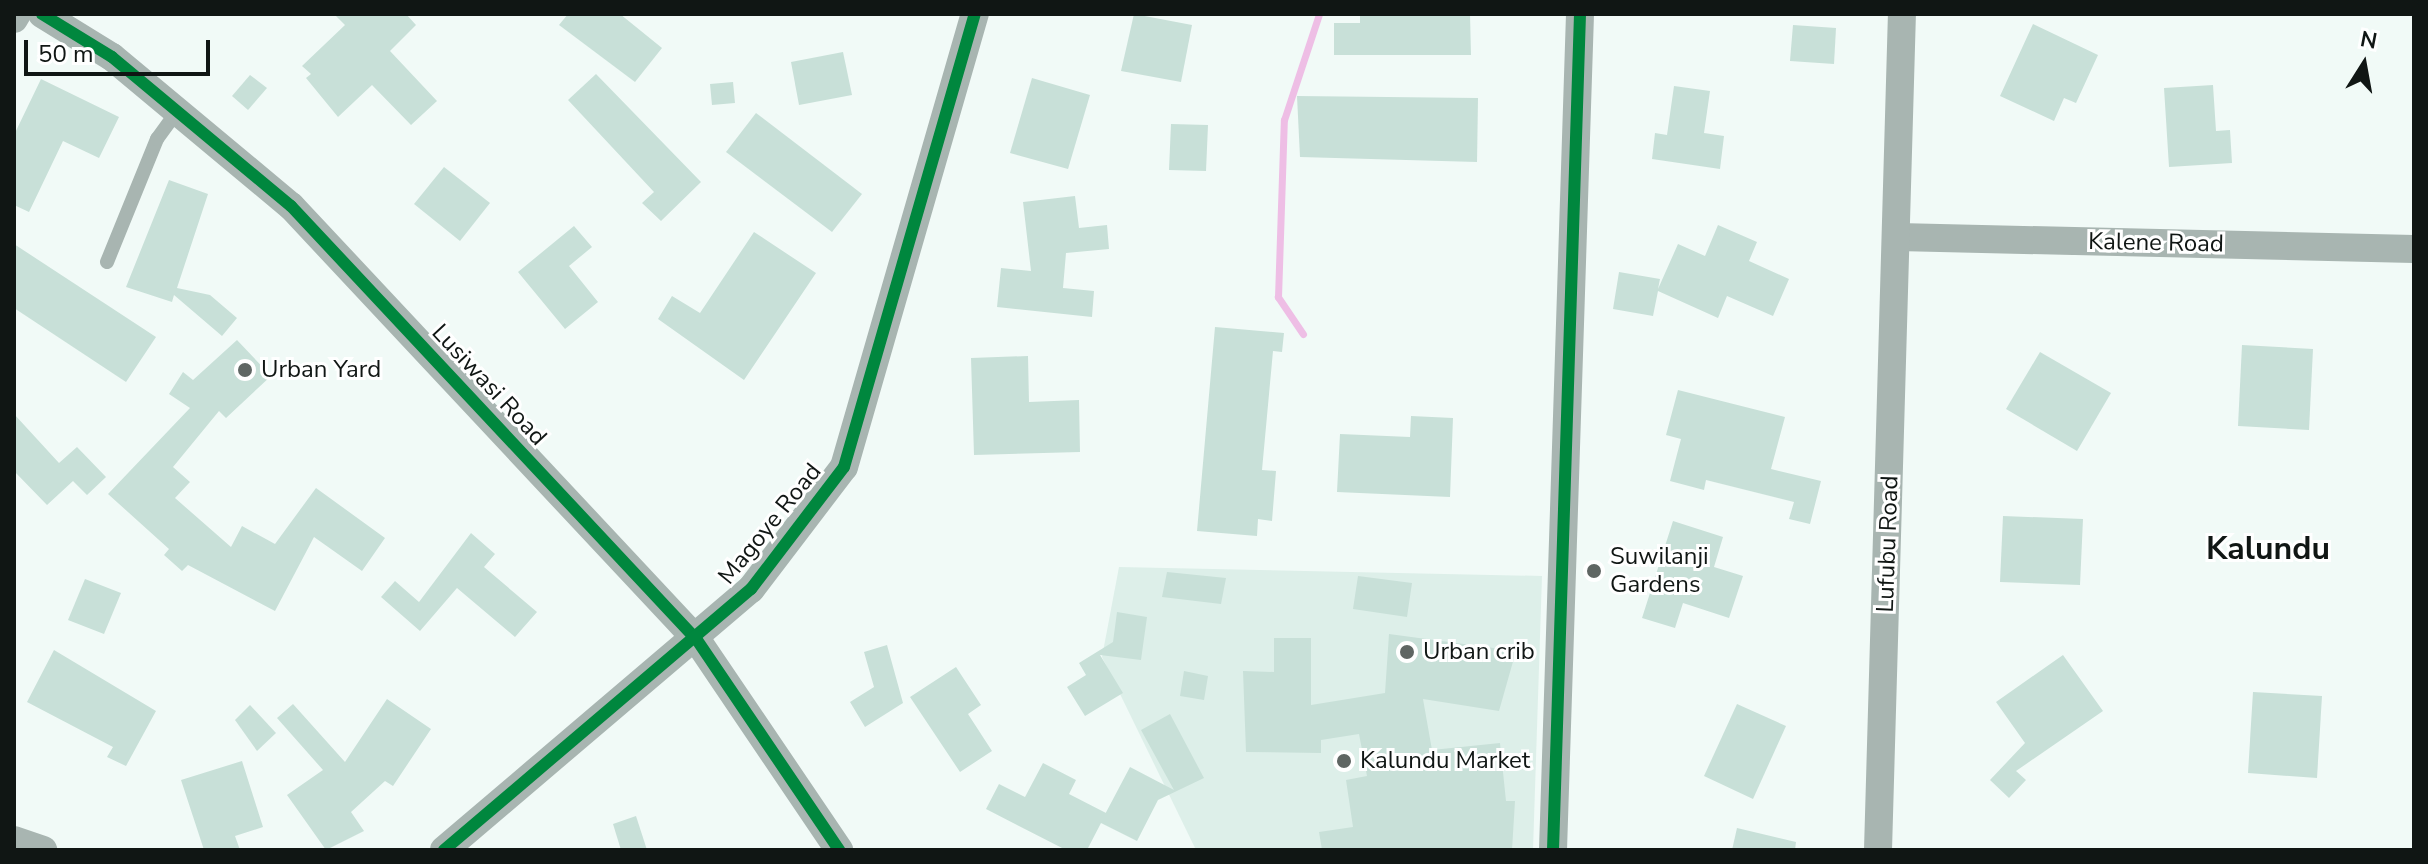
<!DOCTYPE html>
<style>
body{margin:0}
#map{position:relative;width:2428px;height:864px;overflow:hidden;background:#f1faf7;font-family:"Nunito Sans",sans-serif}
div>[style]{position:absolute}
.built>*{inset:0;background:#ddefe9}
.stream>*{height:7px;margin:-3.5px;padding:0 3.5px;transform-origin:3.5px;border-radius:3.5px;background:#eebee5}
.building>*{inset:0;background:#c8e0d8}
.lane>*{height:14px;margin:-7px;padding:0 7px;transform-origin:7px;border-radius:7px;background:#a8b5b1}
.street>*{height:28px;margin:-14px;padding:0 14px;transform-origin:14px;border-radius:14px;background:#a8b5b1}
.cycleway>*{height:12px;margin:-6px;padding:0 6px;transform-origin:6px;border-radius:6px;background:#00873e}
.dots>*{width:22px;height:22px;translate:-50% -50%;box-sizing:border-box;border:4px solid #fff;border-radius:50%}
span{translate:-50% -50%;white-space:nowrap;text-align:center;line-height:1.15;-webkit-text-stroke:6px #fff;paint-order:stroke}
.street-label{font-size:24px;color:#101614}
.poi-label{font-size:24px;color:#101614}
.left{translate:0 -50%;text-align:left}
.district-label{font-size:32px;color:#101614;font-weight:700}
.frame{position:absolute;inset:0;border:16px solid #101614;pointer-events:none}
.north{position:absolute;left:2324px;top:24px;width:80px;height:80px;-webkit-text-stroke:6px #fff;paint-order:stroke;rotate:11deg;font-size:22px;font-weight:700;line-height:32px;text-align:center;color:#101614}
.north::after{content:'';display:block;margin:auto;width:28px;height:36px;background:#101614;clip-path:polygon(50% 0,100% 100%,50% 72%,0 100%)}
.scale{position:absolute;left:24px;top:40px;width:186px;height:36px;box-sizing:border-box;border:4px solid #101614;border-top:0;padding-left:10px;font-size:24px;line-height:28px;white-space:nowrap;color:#101614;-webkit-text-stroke:6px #fff;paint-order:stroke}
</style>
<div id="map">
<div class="built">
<div style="clip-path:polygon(1119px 567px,1542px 576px,1533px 850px,1196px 850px,1102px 657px)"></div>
</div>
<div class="stream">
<div style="left:1303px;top:334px;width:45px;rotate:-124deg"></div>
<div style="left:1278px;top:297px;width:177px;rotate:-88.1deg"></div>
<div style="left:1284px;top:120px;width:112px;rotate:-71.7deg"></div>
</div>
<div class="building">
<div style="clip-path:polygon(334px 14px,406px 14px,416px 25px,390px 51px,437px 101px,411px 125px,372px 85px,338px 117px,306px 78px,311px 74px,302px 66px,345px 25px)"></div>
<div style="clip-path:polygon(568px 14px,620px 14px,662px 48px,635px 82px,559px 25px)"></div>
<div style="clip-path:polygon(1134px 14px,1192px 25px,1181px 82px,1121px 71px)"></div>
<div style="clip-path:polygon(1360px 14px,1470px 14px,1471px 55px,1334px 55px,1334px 23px,1360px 23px)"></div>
<div style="clip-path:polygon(2033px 24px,2098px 55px,2076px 103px,2064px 98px,2054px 121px,2000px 96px)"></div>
<div style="clip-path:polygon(1793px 25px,1836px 28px,1834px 64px,1790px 61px)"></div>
<div style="clip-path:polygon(843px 52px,852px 95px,799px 105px,791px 62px)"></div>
<div style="clip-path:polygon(596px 74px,701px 182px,661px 221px,642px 203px,654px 192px,568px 100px)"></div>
<div style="clip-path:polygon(250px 75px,267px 88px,248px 110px,232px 96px)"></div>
<div style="clip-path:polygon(1032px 78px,1090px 95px,1068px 169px,1010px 153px)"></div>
<div style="clip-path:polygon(41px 79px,119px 117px,99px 158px,63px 141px,29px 212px,14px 205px,14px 135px)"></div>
<div style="clip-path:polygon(733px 82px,735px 103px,712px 105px,710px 84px)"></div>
<div style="clip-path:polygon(2213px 85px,2216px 131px,2230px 130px,2232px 163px,2169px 167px,2164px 88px)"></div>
<div style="clip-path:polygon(1674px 86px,1710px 91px,1704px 133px,1724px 136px,1720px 169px,1652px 159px,1655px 133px,1667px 135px)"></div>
<div style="clip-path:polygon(1297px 96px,1478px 98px,1477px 162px,1300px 157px)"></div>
<div style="clip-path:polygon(756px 113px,862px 194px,832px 232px,726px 152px)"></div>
<div style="clip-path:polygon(1171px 124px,1208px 125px,1206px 171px,1169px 170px)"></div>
<div style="clip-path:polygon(444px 167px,490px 203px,460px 241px,414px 204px)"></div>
<div style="clip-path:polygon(169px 180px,208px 194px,177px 288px,210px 295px,237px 318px,222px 336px,174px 295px,172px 302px,126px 287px)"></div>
<div style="clip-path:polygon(1075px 196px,1079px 228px,1107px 225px,1109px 249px,1066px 253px,1063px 288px,1094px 291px,1092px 317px,997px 307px,1001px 268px,1031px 271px,1023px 202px)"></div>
<div style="clip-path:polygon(1718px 225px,1757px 242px,1749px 261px,1789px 279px,1773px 316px,1727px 296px,1718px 318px,1658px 291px,1653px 316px,1613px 309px,1619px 272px,1660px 279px,1658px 289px,1678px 244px,1705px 256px)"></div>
<div style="clip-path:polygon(574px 226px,592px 247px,569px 266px,598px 302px,565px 329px,518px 272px)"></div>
<div style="clip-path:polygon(754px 232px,816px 273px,744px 380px,658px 319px,672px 296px,700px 313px)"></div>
<div style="clip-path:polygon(14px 244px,156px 337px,126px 382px,14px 308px)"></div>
<div style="clip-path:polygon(1215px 327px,1284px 333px,1282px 352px,1273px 351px,1262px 470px,1276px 471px,1272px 521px,1258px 519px,1257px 536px,1197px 531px)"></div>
<div style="clip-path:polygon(237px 340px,271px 376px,226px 418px,219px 411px,173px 467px,190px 482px,175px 498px,231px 547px,242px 526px,275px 544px,316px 488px,385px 538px,362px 571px,314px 537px,275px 611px,188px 565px,182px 571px,164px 555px,169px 549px,108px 494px,190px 408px,169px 394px,183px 372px,193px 380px)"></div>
<div style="clip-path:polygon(2242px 345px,2313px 349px,2309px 430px,2238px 426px)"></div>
<div style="clip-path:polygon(2040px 352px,2111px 393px,2077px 451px,2006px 409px)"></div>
<div style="clip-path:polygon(1028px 356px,1029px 402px,1079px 400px,1080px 452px,974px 455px,971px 358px)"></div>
<div style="clip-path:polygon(1678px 390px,1785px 417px,1771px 469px,1821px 481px,1810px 524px,1789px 519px,1794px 502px,1706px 480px,1704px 490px,1670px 481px,1681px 439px,1666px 435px)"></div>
<div style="clip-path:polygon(14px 414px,59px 463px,77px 447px,106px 477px,87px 495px,73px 481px,47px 505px,14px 471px)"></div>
<div style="clip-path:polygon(1411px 416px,1453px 418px,1450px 497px,1337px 492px,1340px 434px,1410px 437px)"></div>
<div style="clip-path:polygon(2003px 516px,2083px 519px,2080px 585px,2000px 582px)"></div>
<div style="clip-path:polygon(1673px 521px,1723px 537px,1714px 567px,1743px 576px,1729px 618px,1683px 603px,1675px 628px,1642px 618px)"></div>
<div style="clip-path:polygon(471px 533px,495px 554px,484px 567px,537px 612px,515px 637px,457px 588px,420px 631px,381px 597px,395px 581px,419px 602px)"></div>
<div style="clip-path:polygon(1167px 572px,1226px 578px,1221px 604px,1162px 597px)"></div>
<div style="clip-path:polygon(1358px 576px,1412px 583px,1407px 617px,1353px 609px)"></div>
<div style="clip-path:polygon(85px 579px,121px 593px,104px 634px,68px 620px)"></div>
<div style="clip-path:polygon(1117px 612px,1147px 617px,1141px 660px,1100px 655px,1123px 693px,1085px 716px,1067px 687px,1086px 675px,1079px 663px,1113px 642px)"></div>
<div style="clip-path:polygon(1389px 634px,1516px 651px,1499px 711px,1423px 699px,1432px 750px,1500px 743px,1506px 801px,1515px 801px,1512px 850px,1322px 850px,1319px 832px,1353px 827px,1346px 780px,1367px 776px,1359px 734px,1321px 740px,1321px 753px,1246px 752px,1243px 671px,1274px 672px,1274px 638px,1311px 638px,1311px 705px,1385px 693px)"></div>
<div style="clip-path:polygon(887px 645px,903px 703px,865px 727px,850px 702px,874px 687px,864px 652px)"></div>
<div style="clip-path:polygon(54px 650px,156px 711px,126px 766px,107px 757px,113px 747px,27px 702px)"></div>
<div style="clip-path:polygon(2063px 655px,2103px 711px,2016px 771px,2026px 780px,2009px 798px,1990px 780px,2025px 743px,1996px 702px)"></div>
<div style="clip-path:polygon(956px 667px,981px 705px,968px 714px,992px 751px,960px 772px,910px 697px)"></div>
<div style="clip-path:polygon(1184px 671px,1208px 676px,1204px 700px,1180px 696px)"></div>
<div style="clip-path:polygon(2253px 692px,2322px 696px,2317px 778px,2248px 773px)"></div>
<div style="clip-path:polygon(387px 699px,431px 729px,393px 786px,385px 781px,351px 812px,364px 831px,326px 850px,287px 795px,323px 770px,277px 718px,293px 704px,345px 762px)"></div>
<div style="clip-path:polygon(1737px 704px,1786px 726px,1753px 799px,1704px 776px)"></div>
<div style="clip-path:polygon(250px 705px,276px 733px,257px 751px,235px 720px)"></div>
<div style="clip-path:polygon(1170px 714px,1204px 778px,1158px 800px,1137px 841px,1101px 823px,1087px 850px,1066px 850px,986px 809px,999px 784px,1025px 797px,1043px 763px,1076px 780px,1069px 794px,1106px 813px,1102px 820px,1130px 767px,1174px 790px,1141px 730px)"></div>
<div style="clip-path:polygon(242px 761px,263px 827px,235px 836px,240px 850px,204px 850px,181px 780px)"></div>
<div style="clip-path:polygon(636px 816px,647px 850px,621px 850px,613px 824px)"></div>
<div style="clip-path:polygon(1737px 828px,1796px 842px,1795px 850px,1732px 850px)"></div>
</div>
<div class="lane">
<div style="left:107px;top:262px;width:133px;rotate:-67.9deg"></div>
<div style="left:157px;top:139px;width:36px;rotate:-54deg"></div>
</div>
<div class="street">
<div style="left:42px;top:14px;width:82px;rotate:31.6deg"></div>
<div style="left:112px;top:57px;width:233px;rotate:39.8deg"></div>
<div style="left:291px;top:206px;width:594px;rotate:46.91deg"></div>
<div style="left:697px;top:640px;width:254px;rotate:55.9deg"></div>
<div style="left:14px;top:19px;width:6px;rotate:-59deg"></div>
<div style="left:1898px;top:237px;width:516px;rotate:1.33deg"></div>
<div style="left:14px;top:840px;width:31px;rotate:19deg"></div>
<div style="left:444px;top:850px;width:403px;rotate:-40.4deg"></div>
<div style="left:751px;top:589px;width:153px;rotate:-52.7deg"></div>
<div style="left:844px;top:467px;width:472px;rotate:-73.9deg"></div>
<div style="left:1553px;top:850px;width:836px;rotate:-88.15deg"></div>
<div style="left:1878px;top:850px;width:836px;rotate:-88.36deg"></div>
</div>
<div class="cycleway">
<div style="left:42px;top:14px;width:82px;rotate:31.6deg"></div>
<div style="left:112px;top:57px;width:233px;rotate:39.8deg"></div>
<div style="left:291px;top:206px;width:594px;rotate:46.91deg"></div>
<div style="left:697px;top:640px;width:254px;rotate:55.9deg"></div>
<div style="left:444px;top:850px;width:403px;rotate:-40.4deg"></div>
<div style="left:751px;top:589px;width:153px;rotate:-52.7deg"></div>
<div style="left:844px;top:467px;width:472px;rotate:-73.9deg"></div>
<div style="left:1553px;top:850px;width:836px;rotate:-88.15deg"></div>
</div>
<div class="dots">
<div style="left:245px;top:370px;background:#5f6663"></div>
<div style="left:1594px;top:571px;background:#5f6663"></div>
<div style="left:1407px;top:652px;background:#5f6663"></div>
<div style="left:1344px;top:761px;background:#5f6663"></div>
</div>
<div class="street-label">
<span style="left:2156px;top:243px;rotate:1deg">Kalene Road</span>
<span style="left:489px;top:385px;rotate:47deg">Lusiwasi Road</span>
<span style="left:770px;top:524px;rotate:-51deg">Magoye Road</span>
<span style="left:1888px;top:544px;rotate:-88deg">Lufubu Road</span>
</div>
<div class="poi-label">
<span class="left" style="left:261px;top:370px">Urban Yard</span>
<span class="left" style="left:1610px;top:571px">Suwilanji<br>Gardens</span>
<span class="left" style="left:1423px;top:652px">Urban crib</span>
<span class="left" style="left:1360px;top:761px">Kalundu Market</span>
</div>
<div class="district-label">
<span style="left:2268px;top:549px">Kalundu</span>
</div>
<div class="frame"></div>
<div class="north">N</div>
<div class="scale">50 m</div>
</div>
